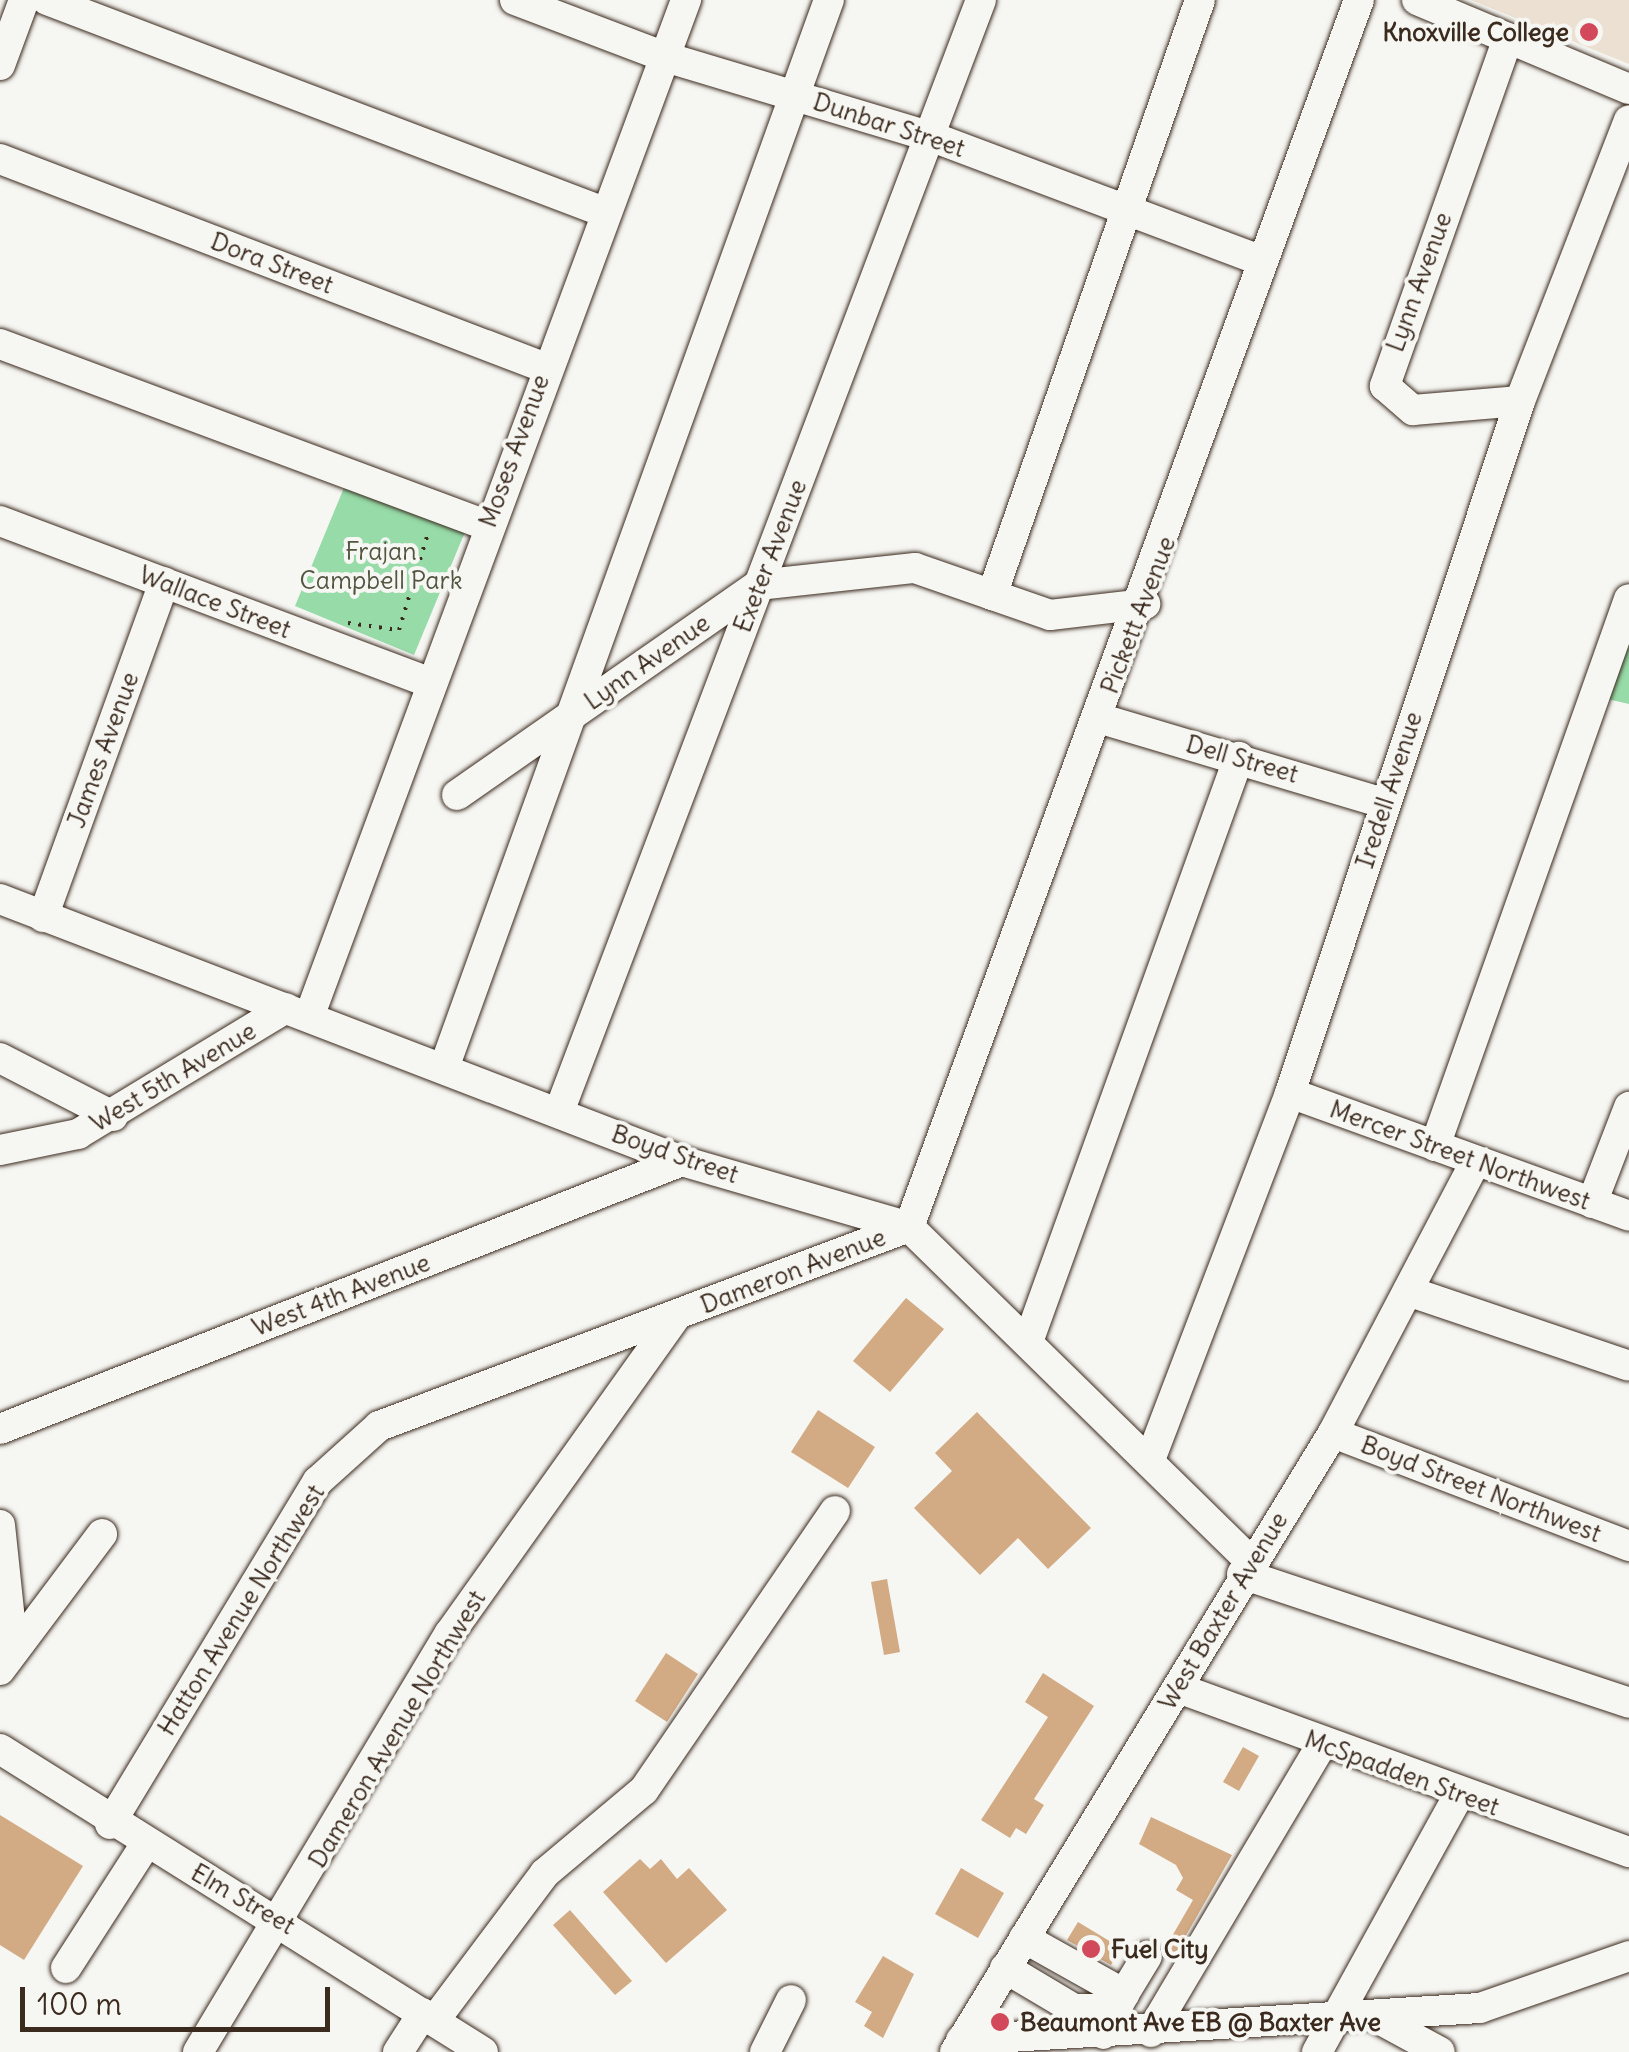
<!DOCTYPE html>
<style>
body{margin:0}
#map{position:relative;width:1629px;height:2052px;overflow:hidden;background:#f6f6f2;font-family:Delius,sans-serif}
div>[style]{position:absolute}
.built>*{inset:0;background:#ebe0d1}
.green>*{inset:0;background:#96dba8}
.building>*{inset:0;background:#d2ab84}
.path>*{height:4px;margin-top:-2px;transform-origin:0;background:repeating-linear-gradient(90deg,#3b2a1e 0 2.5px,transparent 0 10.5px)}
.roads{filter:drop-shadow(0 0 2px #3b2a1e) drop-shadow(0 0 2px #3b2a1e)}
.minor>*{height:30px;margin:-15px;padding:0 15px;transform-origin:15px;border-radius:15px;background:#f6f6f2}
.dots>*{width:28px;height:28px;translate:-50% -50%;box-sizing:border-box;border:5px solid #f6f6f2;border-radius:50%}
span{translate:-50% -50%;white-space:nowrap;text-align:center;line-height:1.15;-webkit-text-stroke:8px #f6f6f2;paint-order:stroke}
.poi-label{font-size:25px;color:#3b2a1e;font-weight:700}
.right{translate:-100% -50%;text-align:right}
.left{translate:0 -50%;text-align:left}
.street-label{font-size:25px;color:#3b2a1e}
.park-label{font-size:25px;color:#525640}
.scale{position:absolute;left:20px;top:1987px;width:310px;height:45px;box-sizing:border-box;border:5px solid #3b2a1e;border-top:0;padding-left:12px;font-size:30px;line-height:35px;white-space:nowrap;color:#3b2a1e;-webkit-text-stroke:8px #f6f6f2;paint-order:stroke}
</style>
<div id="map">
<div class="built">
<div style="clip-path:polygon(1471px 0,1629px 0,1629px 64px)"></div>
</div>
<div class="green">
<div style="clip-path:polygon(348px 478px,467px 527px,414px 655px,295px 606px)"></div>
<div style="clip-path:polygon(1629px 616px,1629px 704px,1603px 698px)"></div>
</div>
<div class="building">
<div style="clip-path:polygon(906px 1298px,944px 1329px,890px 1392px,853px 1361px)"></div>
<div style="clip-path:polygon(818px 1410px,875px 1447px,848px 1488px,791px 1452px)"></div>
<div style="clip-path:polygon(977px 1412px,1091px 1528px,1048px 1569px,1018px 1538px,980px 1575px,914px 1508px,952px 1471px,935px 1453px)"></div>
<div style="clip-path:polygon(887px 1579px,900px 1652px,884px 1655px,871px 1582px)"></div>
<div style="clip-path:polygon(666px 1653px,698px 1674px,667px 1722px,635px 1701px)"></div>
<div style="clip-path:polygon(1043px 1673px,1094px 1706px,1034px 1799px,1044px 1805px,1026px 1834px,1016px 1828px,1010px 1838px,981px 1820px,1048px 1717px,1025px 1702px)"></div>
<div style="clip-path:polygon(1243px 1747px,1259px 1756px,1239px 1791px,1223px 1782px)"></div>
<div style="clip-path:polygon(0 1815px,83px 1866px,24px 1960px,0 1945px)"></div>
<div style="clip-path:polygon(1151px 1817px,1232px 1855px,1173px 1958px,1164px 1950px,1193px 1900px,1176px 1890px,1183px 1878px,1176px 1865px,1139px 1844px)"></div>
<div style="clip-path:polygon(640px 1859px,650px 1869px,661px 1859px,677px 1879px,689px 1868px,727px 1910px,666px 1963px,603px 1892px)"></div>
<div style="clip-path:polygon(961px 1868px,1004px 1893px,978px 1938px,935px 1914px)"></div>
<div style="clip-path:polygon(570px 1910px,632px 1981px,615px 1995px,553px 1925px)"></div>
<div style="clip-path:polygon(1078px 1922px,1121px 1948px,1111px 1965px,1067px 1940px)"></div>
<div style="clip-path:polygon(883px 1956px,914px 1974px,883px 2038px,864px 2026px,872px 2012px,855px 2002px)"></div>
</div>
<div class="path">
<div style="left:348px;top:623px;width:51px;rotate:7.8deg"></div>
<div style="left:399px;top:630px;width:104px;rotate:-73.3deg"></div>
</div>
<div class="roads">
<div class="minor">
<div style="left:47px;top:0;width:596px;rotate:20.84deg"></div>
<div style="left:515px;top:0;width:160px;rotate:20.8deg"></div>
<div style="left:665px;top:57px;width:282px;rotate:16.7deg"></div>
<div style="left:935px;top:138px;width:347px;rotate:20.6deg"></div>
<div style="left:1417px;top:0;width:230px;rotate:22.8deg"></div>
<div style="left:1507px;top:41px;width:366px;rotate:109.5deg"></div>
<div style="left:1385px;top:386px;width:37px;rotate:41deg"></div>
<div style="left:1413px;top:410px;width:107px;rotate:-4.8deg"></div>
<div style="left:0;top:65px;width:69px;rotate:-69.7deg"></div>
<div style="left:0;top:159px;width:581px;rotate:20.96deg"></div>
<div style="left:0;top:344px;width:519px;rotate:20.43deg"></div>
<div style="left:0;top:521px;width:460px;rotate:20.6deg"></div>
<div style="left:992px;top:595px;width:630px;rotate:-70.73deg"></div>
<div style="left:1098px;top:718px;width:298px;rotate:16.6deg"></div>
<div style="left:457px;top:795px;width:367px;rotate:-34.9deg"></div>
<div style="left:758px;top:585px;width:158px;rotate:-6.2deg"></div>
<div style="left:915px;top:568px;width:143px;rotate:19.2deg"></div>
<div style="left:1050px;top:615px;width:96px;rotate:-6.6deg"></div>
<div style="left:0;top:899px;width:731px;rotate:21.01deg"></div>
<div style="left:682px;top:1161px;width:236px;rotate:16.2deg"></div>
<div style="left:909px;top:1227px;width:476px;rotate:44.4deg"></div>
<div style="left:43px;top:917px;width:356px;rotate:-70.1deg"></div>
<div style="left:309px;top:1017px;width:1085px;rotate:-69.66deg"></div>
<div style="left:0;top:1058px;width:127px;rotate:27.2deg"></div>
<div style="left:444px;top:1068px;width:1135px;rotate:-70.18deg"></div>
<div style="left:1290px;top:1093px;width:361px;rotate:19.9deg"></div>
<div style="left:559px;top:1112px;width:1189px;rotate:-69.22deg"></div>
<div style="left:1435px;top:1146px;width:580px;rotate:-70.47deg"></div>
<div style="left:0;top:1150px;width:80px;rotate:-11.6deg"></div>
<div style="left:78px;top:1134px;width:243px;rotate:-31.2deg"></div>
<div style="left:1592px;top:1203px;width:103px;rotate:-68.9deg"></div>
<div style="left:1408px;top:1291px;width:233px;rotate:18.7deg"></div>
<div style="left:1028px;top:1342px;width:622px;rotate:-70.17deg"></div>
<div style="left:0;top:1429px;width:733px;rotate:-21.45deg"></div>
<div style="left:1333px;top:1433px;width:317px;rotate:20.9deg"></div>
<div style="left:1150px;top:1460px;width:393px;rotate:-69.1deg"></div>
<div style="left:1290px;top:1093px;width:729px;rotate:-71.61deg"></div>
<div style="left:1520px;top:401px;width:301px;rotate:-68.8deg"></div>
<div style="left:0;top:1525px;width:125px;rotate:84deg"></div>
<div style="left:1242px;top:1574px;width:408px;rotate:18.4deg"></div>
<div style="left:0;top:1670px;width:170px;rotate:-53.1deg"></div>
<div style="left:1178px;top:1688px;width:480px;rotate:20deg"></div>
<div style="left:0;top:1749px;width:570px;rotate:32.1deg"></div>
<div style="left:110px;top:1824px;width:401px;rotate:-58.8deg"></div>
<div style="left:318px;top:1481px;width:82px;rotate:-42deg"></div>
<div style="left:379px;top:1426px;width:566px;rotate:-20.58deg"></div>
<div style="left:909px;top:1227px;width:1307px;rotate:-69.86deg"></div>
<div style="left:1024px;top:1938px;width:115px;rotate:29.2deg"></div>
<div style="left:1124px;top:1994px;width:45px;rotate:117.7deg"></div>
<div style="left:66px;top:1968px;width:148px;rotate:-57.2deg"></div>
<div style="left:1005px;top:1968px;width:80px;rotate:30.7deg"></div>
<div style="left:1074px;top:2009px;width:41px"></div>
<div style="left:1124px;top:1994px;width:44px;rotate:-58.8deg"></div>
<div style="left:1379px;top:2019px;width:69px;rotate:28.4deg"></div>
<div style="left:434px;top:2021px;width:185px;rotate:-53.1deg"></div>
<div style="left:545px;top:1873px;width:129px;rotate:-40deg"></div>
<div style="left:644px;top:1790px;width:338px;rotate:-55.6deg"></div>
<div style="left:1151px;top:2032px;width:335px;rotate:-59.3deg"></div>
<div style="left:961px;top:2040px;width:520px;rotate:-3.53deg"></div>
<div style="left:1480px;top:2008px;width:158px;rotate:-19.2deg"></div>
<div style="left:198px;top:2052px;width:489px;rotate:-59deg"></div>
<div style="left:450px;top:1633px;width:391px;rotate:-54.5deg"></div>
<div style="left:398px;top:2052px;width:46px;rotate:-57.3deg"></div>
<div style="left:765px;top:2052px;width:58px;rotate:-63.4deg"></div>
<div style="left:955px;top:2052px;width:725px;rotate:-58.59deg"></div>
<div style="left:1333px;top:1433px;width:307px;rotate:-62.3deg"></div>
<div style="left:1317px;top:2052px;width:291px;rotate:-61.1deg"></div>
</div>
</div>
<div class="dots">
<div style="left:1589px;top:32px;background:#d1495b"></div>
<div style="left:1091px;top:1949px;background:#d1495b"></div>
<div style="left:1000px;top:2022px;background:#d1495b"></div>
</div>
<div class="poi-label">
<span class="right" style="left:1569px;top:32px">Knoxville College</span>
<span class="left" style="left:1111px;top:1949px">Fuel City</span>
<span class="left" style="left:1020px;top:2022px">Beaumont Ave EB @ Baxter Ave</span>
</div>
<div class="street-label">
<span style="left:889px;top:125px;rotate:18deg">Dunbar Street</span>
<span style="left:272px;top:263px;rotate:21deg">Dora Street</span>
<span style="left:1419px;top:282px;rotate:-70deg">Lynn Avenue</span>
<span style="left:514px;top:451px;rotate:-70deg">Moses Avenue</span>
<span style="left:770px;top:556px;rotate:-69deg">Exeter Avenue</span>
<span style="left:215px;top:602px;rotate:21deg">Wallace Street</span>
<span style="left:1138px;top:615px;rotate:-69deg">Pickett Avenue</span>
<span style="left:647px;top:662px;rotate:-35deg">Lynn Avenue</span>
<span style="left:103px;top:750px;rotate:-70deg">James Avenue</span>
<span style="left:1242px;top:759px;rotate:16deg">Dell Street</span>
<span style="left:1389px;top:790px;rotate:-72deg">Iredell Avenue</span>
<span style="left:173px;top:1077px;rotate:-31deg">West 5th Avenue</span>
<span style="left:675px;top:1154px;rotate:19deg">Boyd Street</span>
<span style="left:1460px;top:1155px;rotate:20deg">Mercer Street Northwest</span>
<span style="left:793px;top:1271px;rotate:-21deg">Dameron Avenue</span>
<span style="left:341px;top:1295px;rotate:-21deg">West 4th Avenue</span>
<span style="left:1481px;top:1489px;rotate:21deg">Boyd Street Northwest</span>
<span style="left:241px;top:1610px;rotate:-58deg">Hatton Avenue Northwest</span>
<span style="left:1223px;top:1611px;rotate:-59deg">West Baxter Avenue</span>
<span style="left:397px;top:1729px;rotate:-59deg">Dameron Avenue Northwest</span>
<span style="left:1402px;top:1773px;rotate:20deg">McSpadden Street</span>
<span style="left:243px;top:1899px;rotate:30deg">Elm Street</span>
</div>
<div class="park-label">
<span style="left:381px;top:566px">Frajan<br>Campbell Park</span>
</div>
<div class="scale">100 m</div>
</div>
